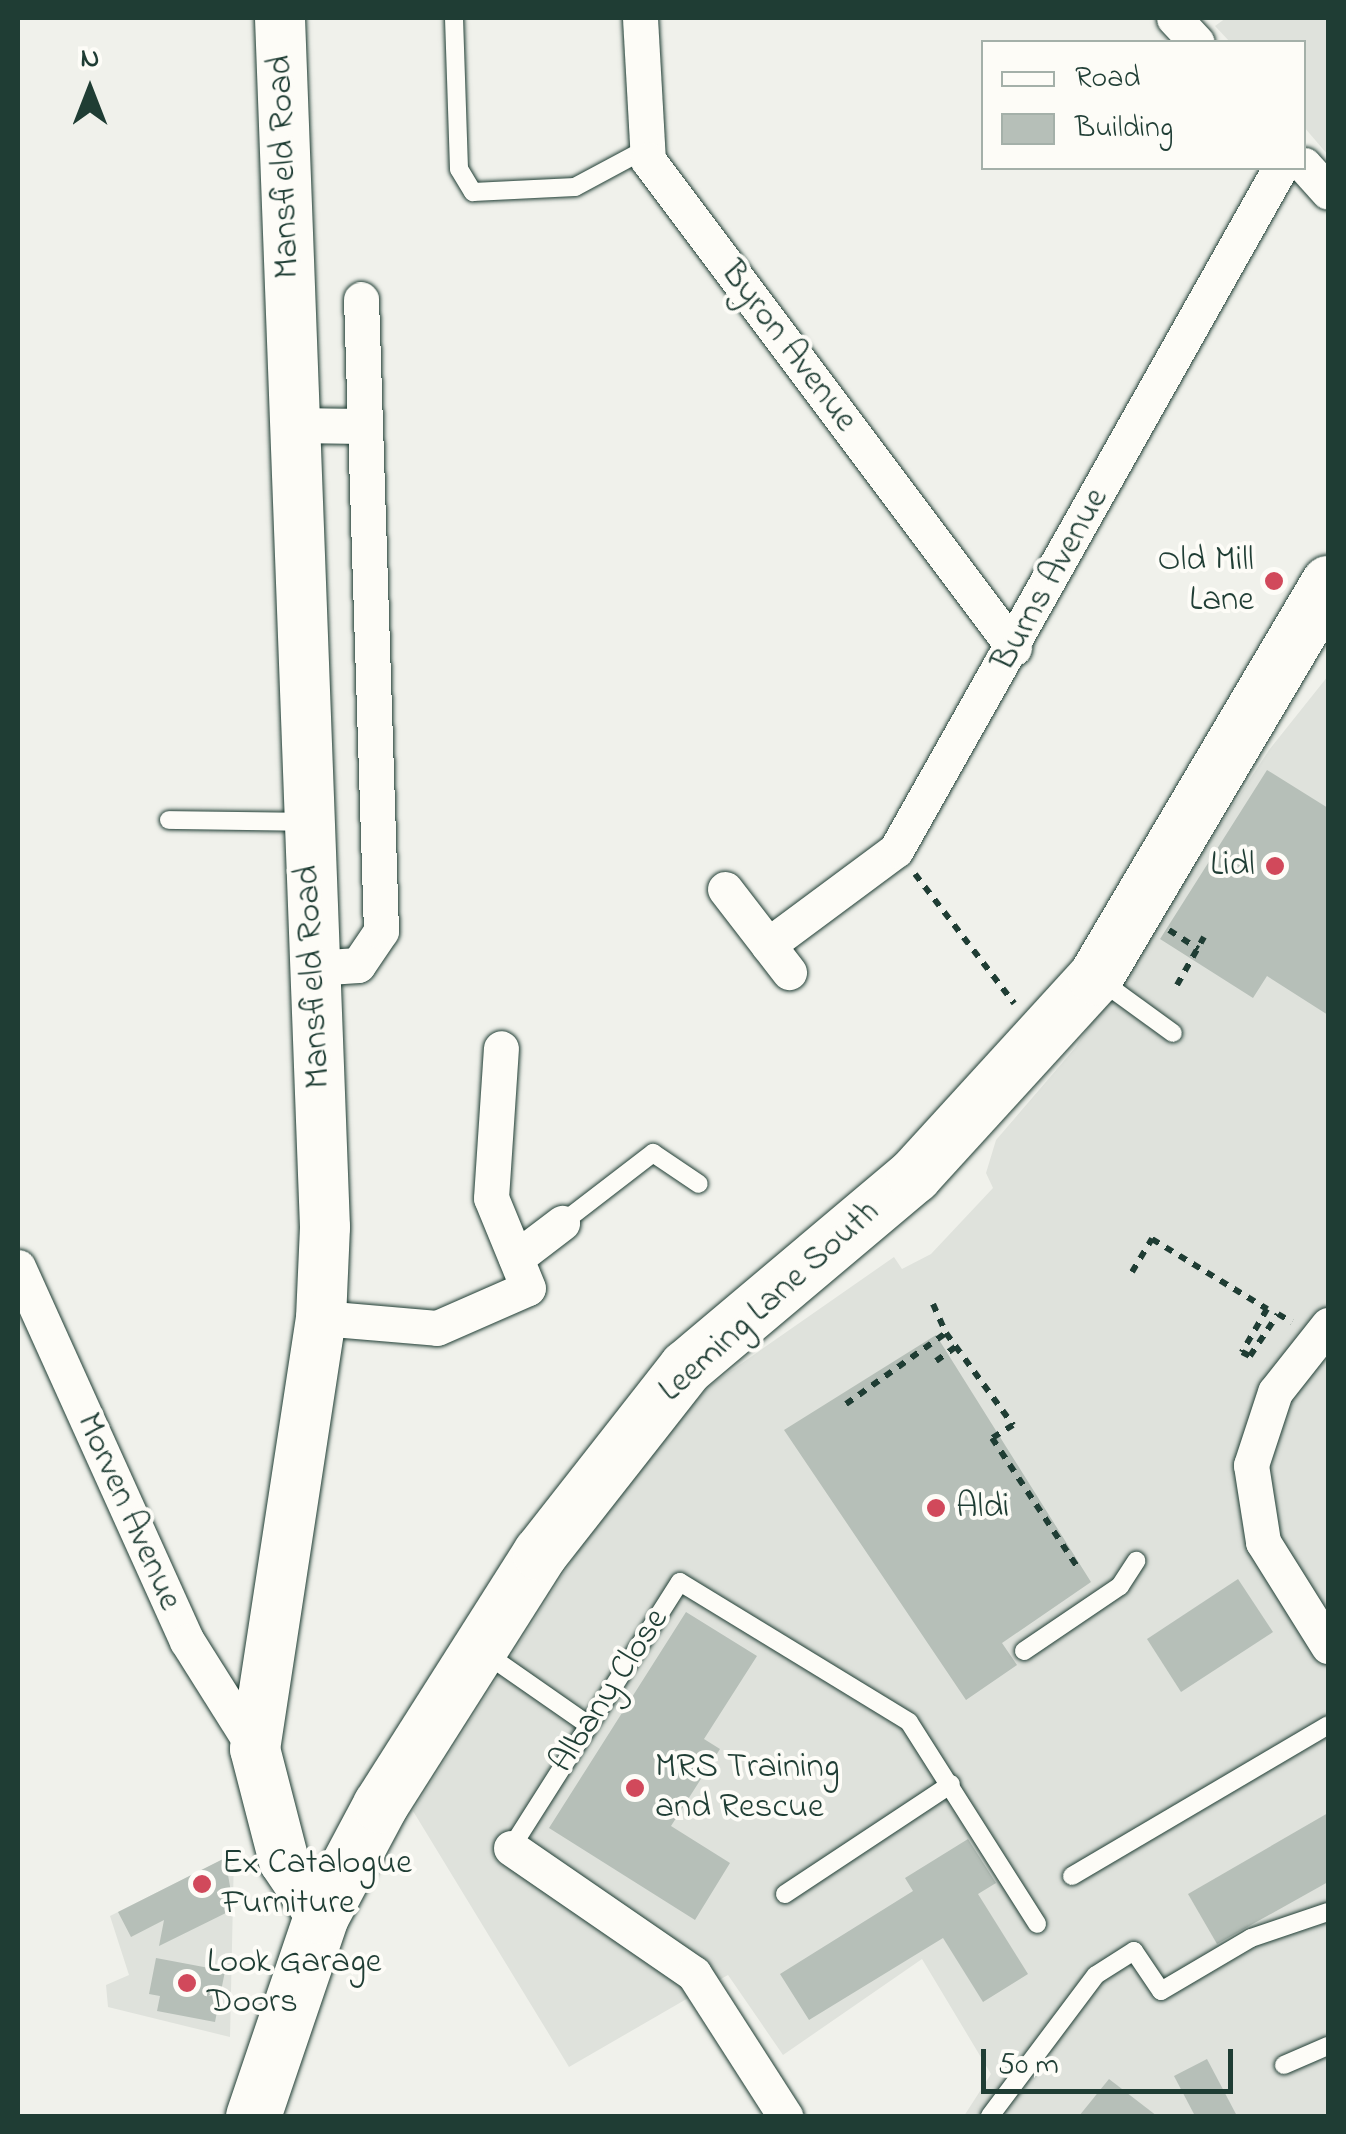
<!DOCTYPE html>
<style>
body{margin:0}
#map{position:relative;width:1346px;height:2134px;overflow:hidden;background:#f0f1eb;font-family:"Indie Flower",sans-serif}
div>[style]{position:absolute}
.built>*{inset:0;background:#dfe2dc}
.building>*{inset:0;background:#b6bfb8}
.path>*{height:6px;margin-top:-3px;transform-origin:0;background:repeating-linear-gradient(90deg,#1f3d34 0 8px,transparent 0 16px)}
.roads{filter:drop-shadow(0 0 2px #1f3d34) drop-shadow(0 0 2px #1f3d34)}
.service>*{height:18px;margin:-9px;padding:0 9px;transform-origin:9px;border-radius:9px;background:#fdfcf7}
.minor>*{height:35px;margin:-17.5px;padding:0 17.5px;transform-origin:17.5px;border-radius:17.5px;background:#fdfcf7}
.secondary>*{height:50px;margin:-25px;padding:0 25px;transform-origin:25px;border-radius:25px;background:#fdfcf7}
.trunk>*{height:55px;margin:-27.5px;padding:0 27.5px;transform-origin:27.5px;border-radius:27.5px;background:#fdfcf7}
.dots>*{width:28px;height:28px;translate:-50% -50%;box-sizing:border-box;border:5px solid #fdfcf7;border-radius:50%}
span{translate:-50% -50%;white-space:nowrap;text-align:center;line-height:1.15;-webkit-text-stroke:8px #fdfcf7;paint-order:stroke}
.street-label{font-size:35px;color:#1f3d34}
.poi-label{font-size:35px;color:#1f3d34}
.right{translate:-100% -50%;text-align:right}
.left{translate:0 -50%;text-align:left}
.frame{position:absolute;inset:0;border:20px solid #1f3d34;pointer-events:none}
.legend{position:absolute;left:981px;top:40px;width:325px;height:130px;box-sizing:border-box;background:#fdfcf7;border:2px solid #a4b0a9;margin:0;padding:12px 18px;list-style:none;font-size:30px;color:#1f3d34}
.legend li{display:flex;align-items:center;gap:20px;height:50px}
.legend b{width:50px;border:2px solid #a4b0a9}
.north{position:absolute;left:40px;top:40px;width:100px;height:100px;-webkit-text-stroke:8px #fdfcf7;paint-order:stroke;rotate:0deg;font-size:28px;font-weight:700;line-height:40px;text-align:center;color:#1f3d34}
.north::after{content:'';display:block;margin:auto;width:35px;height:45px;background:#1f3d34;clip-path:polygon(50% 0,100% 100%,50% 72%,0 100%)}
.scale{position:absolute;left:981px;top:2049px;width:252px;height:45px;box-sizing:border-box;border:5px solid #1f3d34;border-top:0;padding-left:12px;font-size:30px;line-height:35px;white-space:nowrap;color:#1f3d34;-webkit-text-stroke:8px #fdfcf7;paint-order:stroke}
</style>
<div id="map">
<div class="built">
<div style="clip-path:polygon(1226px 18px,1328px 18px,1328px 155px,1304px 127px,1304px 42px,1230px 42px,1215px 26px)"></div>
<div style="clip-path:polygon(1328px 676px,1328px 2116px,964px 2116px,991px 2074px,922px 1959px,783px 2055px,728px 1975px,569px 2067px,413px 1811px,623px 1480px,709px 1386px,894px 1257px,902px 1269px,931px 1254px,993px 1188px,986px 1173px,996px 1140px,1075px 1048px,1269px 750px)"></div>
<div style="clip-path:polygon(234px 1854px,230px 2037px,108px 2007px,106px 1985px,129px 1975px,110px 1916px)"></div>
</div>
<div class="building">
<div style="clip-path:polygon(1267px 770px,1328px 808px,1328px 1015px,1267px 976px,1253px 998px,1160px 939px)"></div>
<div style="clip-path:polygon(936px 1335px,1091px 1582px,1002px 1643px,1017px 1665px,966px 1700px,784px 1430px)"></div>
<div style="clip-path:polygon(1238px 1579px,1273px 1632px,1181px 1692px,1147px 1639px)"></div>
<div style="clip-path:polygon(686px 1612px,757px 1656px,704px 1739px,720px 1749px,671px 1826px,730px 1863px,695px 1920px,549px 1828px)"></div>
<div style="clip-path:polygon(1328px 1813px,1328px 1882px,1217px 1944px,1188px 1894px)"></div>
<div style="clip-path:polygon(968px 1839px,996px 1883px,978px 1894px,1028px 1974px,983px 2002px,943px 1938px,809px 2020px,780px 1974px,913px 1891px,905px 1878px)"></div>
<div style="clip-path:polygon(225px 1858px,234px 1909px,159px 1946px,164px 1920px,131px 1937px,118px 1912px)"></div>
<div style="clip-path:polygon(156px 1958px,225px 1971px,215px 2022px,157px 2011px,160px 1996px,149px 1994px)"></div>
<div style="clip-path:polygon(1207px 2059px,1237px 2116px,1195px 2116px,1174px 2076px)"></div>
<div style="clip-path:polygon(1109px 2079px,1157px 2116px,1079px 2116px)"></div>
</div>
<div class="path">
<div style="left:915px;top:874px;width:163px;rotate:52.5deg"></div>
<div style="left:1169px;top:930px;width:35px;rotate:33deg"></div>
<div style="left:1177px;top:985px;width:55px;rotate:-60.6deg"></div>
<div style="left:1132px;top:1272px;width:39px;rotate:-59deg"></div>
<div style="left:1152px;top:1239px;width:135px;rotate:31.3deg"></div>
<div style="left:1267px;top:1309px;width:50px;rotate:120.2deg"></div>
<div style="left:1242px;top:1352px;width:9px;rotate:27deg"></div>
<div style="left:1250px;top:1356px;width:50px;rotate:-56.3deg"></div>
<div style="left:1278px;top:1314px;width:16px;rotate:30deg"></div>
<div style="left:933px;top:1304px;width:32px;rotate:66deg"></div>
<div style="left:936px;top:1361px;width:26px;rotate:-36deg"></div>
<div style="left:846px;top:1404px;width:123px;rotate:-35.4deg"></div>
<div style="left:946px;top:1333px;width:114px;rotate:53.9deg"></div>
<div style="left:1013px;top:1425px;width:25px;rotate:148deg"></div>
<div style="left:992px;top:1438px;width:156px;rotate:56.5deg"></div>
</div>
<div class="roads">
<div class="service">
<div style="left:454px;top:18px;width:151px;rotate:88.1deg"></div>
<div style="left:459px;top:169px;width:27px;rotate:59deg"></div>
<div style="left:473px;top:192px;width:102px;rotate:-2.8deg"></div>
<div style="left:575px;top:187px;width:78px;rotate:-28.2deg"></div>
<div style="left:169px;top:820px;width:138px;rotate:0.8deg"></div>
<div style="left:1100px;top:980px;width:90px;rotate:36deg"></div>
<div style="left:562px;top:1223px;width:115px;rotate:-37.6deg"></div>
<div style="left:653px;top:1153px;width:55px;rotate:34deg"></div>
<div style="left:1024px;top:1651px;width:116px;rotate:-34.1deg"></div>
<div style="left:1120px;top:1586px;width:30px;rotate:-57deg"></div>
<div style="left:485px;top:1653px;width:124px;rotate:34.8deg"></div>
<div style="left:511px;top:1848px;width:315px;rotate:-57.6deg"></div>
<div style="left:680px;top:1582px;width:268px;rotate:31.4deg"></div>
<div style="left:909px;top:1722px;width:239px;rotate:57.6deg"></div>
<div style="left:1072px;top:1876px;width:297px;rotate:-30.5deg"></div>
<div style="left:785px;top:1894px;width:199px;rotate:-33.5deg"></div>
<div style="left:1284px;top:2065px;width:48px;rotate:-23.4deg"></div>
<div style="left:990px;top:2116px;width:176px;rotate:-53.1deg"></div>
<div style="left:1096px;top:1975px;width:45px;rotate:-32.3deg"></div>
<div style="left:1134px;top:1951px;width:48px;rotate:56deg"></div>
<div style="left:1161px;top:1991px;width:104px;rotate:-30.5deg"></div>
<div style="left:1251px;top:1938px;width:81px;rotate:-18.7deg"></div>
</div>
<div class="minor">
<div style="left:640px;top:18px;width:142px;rotate:86.8deg"></div>
<div style="left:648px;top:160px;width:610px;rotate:53.13deg"></div>
<div style="left:1174px;top:18px;width:33px;rotate:47deg"></div>
<div style="left:1304px;top:165px;width:36px;rotate:48deg"></div>
<div style="left:293px;top:425px;width:71px;rotate:0.8deg"></div>
<div style="left:725px;top:889px;width:105px;rotate:52.4deg"></div>
<div style="left:768px;top:945px;width:159px;rotate:-36.6deg"></div>
<div style="left:896px;top:850px;width:783px;rotate:-60.62deg"></div>
<div style="left:313px;top:968px;width:45px;rotate:-3.8deg"></div>
<div style="left:358px;top:965px;width:41px;rotate:-55.9deg"></div>
<div style="left:381px;top:931px;width:632px;rotate:-91.81deg"></div>
<div style="left:516px;top:1258px;width:58px;rotate:-37.3deg"></div>
<div style="left:18px;top:1267px;width:410px;rotate:65.7deg"></div>
<div style="left:187px;top:1641px;width:128px;rotate:57.8deg"></div>
<div style="left:321px;top:1318px;width:116px;rotate:4.9deg"></div>
<div style="left:437px;top:1328px;width:99px;rotate:-23.7deg"></div>
<div style="left:528px;top:1288px;width:97px;rotate:-112.3deg"></div>
<div style="left:491px;top:1198px;width:150px;rotate:-86.2deg"></div>
<div style="left:1328px;top:1325px;width:85px;rotate:128.3deg"></div>
<div style="left:1275px;top:1392px;width:77px;rotate:108.2deg"></div>
<div style="left:1251px;top:1465px;width:78px;rotate:81.1deg"></div>
<div style="left:1263px;top:1542px;width:123px;rotate:58deg"></div>
<div style="left:511px;top:1848px;width:222px;rotate:34.5deg"></div>
<div style="left:694px;top:1974px;width:169px;rotate:57.3deg"></div>
</div>
<div class="secondary">
<div style="left:280px;top:18px;width:1210px;rotate:87.87deg"></div>
<div style="left:325px;top:1227px;width:91px;rotate:92.5deg"></div>
<div style="left:321px;top:1318px;width:436px;rotate:98.7deg"></div>
<div style="left:255px;top:1749px;width:116px;rotate:75.5deg"></div>
<div style="left:284px;top:1861px;width:66px;rotate:56.1deg"></div>
</div>
<div class="trunk">
<div style="left:253px;top:2116px;width:211px;rotate:-71.2deg"></div>
<div style="left:321px;top:1916px;width:126px;rotate:-62deg"></div>
<div style="left:380px;top:1805px;width:299px;rotate:-57.6deg"></div>
<div style="left:540px;top:1553px;width:236px;rotate:-51.9deg"></div>
<div style="left:686px;top:1367px;width:298px;rotate:-40.1deg"></div>
<div style="left:914px;top:1175px;width:268px;rotate:-47.6deg"></div>
<div style="left:1095px;top:977px;width:458px;rotate:-59.4deg"></div>
</div>
</div>
<div class="dots">
<div style="left:1274px;top:581px;background:#d1495b"></div>
<div style="left:1275px;top:866px;background:#d1495b"></div>
<div style="left:936px;top:1508px;background:#d1495b"></div>
<div style="left:635px;top:1788px;background:#d1495b"></div>
<div style="left:202px;top:1884px;background:#d1495b"></div>
<div style="left:187px;top:1983px;background:#d1495b"></div>
</div>
<div class="street-label">
<span style="left:285px;top:167px;rotate:-92deg">Mansfield Road</span>
<span style="left:788px;top:347px;rotate:53deg">Byron Avenue</span>
<span style="left:1051px;top:580px;rotate:-61deg">Burns Avenue</span>
<span style="left:314px;top:977px;rotate:-93deg">Mansfield Road</span>
<span style="left:770px;top:1302px;rotate:-42deg">Leeming Lane South</span>
<span style="left:128px;top:1512px;rotate:66deg">Morven Avenue</span>
<span style="left:610px;top:1691px;rotate:-57deg">Albany Close</span>
</div>
<div class="poi-label">
<span class="right" style="left:1254px;top:581px">Old Mill<br>Lane</span>
<span class="right" style="left:1255px;top:866px">Lidl</span>
<span class="left" style="left:956px;top:1508px">Aldi</span>
<span class="left" style="left:655px;top:1788px">MRS Training<br>and Rescue</span>
<span class="left" style="left:222px;top:1884px">Ex Catalogue<br>Furniture</span>
<span class="left" style="left:207px;top:1983px">Look Garage<br>Doors</span>
</div>
<div class="frame"></div>
<ul class="legend">
<li><b style="height:12px;background:#fdfcf7"></b>Road</li>
<li><b style="height:28px;background:#b6bfb8"></b>Building</li>
</ul>
<div class="north">N</div>
<div class="scale">50 m</div>
</div>
